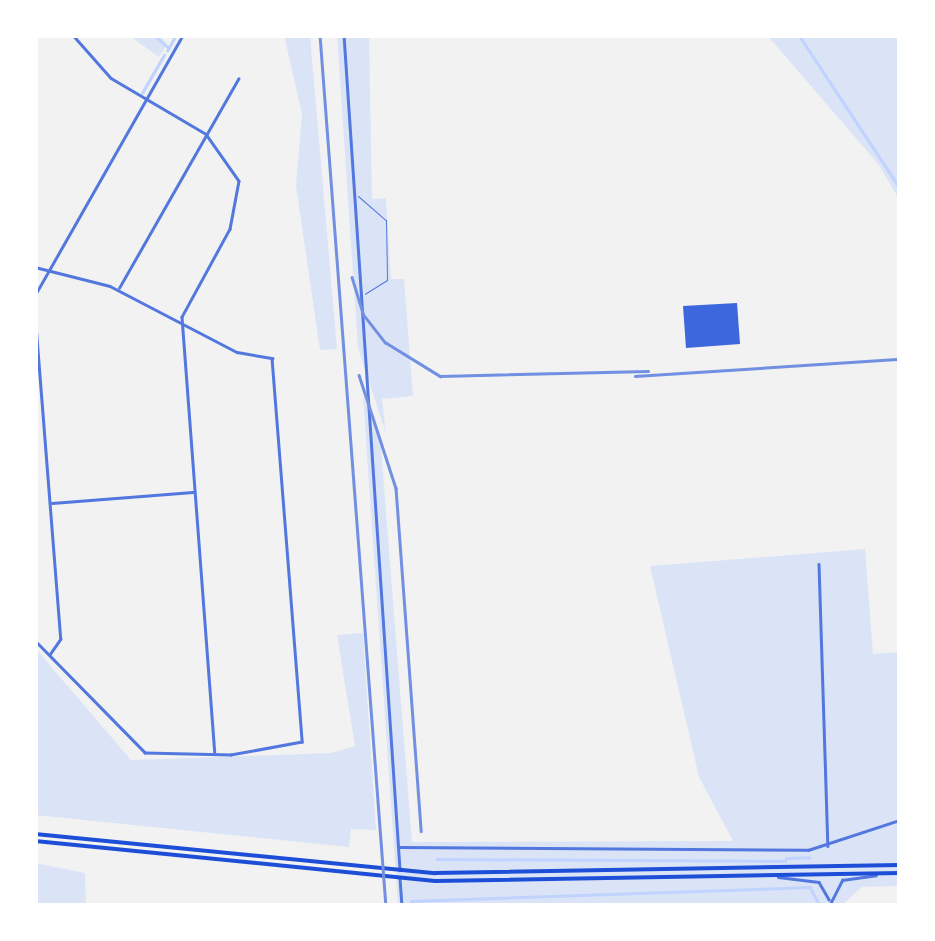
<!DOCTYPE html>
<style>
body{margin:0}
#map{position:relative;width:935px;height:941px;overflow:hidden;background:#f2f2f2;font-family:Ubuntu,sans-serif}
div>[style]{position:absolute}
.green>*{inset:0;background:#dbe4f7}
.stream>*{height:2.5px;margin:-1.25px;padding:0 1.25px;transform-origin:1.25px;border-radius:1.25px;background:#bfd3fe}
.building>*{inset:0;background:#3d67dc}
.service>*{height:1px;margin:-0.5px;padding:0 0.5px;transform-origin:0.5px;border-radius:0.5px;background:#5277de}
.minor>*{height:2.5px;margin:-1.25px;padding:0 1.25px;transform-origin:1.25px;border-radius:1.25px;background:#5277de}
.tertiary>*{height:2.5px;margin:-1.25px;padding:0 1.25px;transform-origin:1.25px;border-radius:1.25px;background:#5277de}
.primary>*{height:4px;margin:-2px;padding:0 2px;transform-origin:2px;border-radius:2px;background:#1d4ed8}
.rail>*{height:2.5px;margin:-1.25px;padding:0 1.25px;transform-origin:1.25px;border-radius:1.25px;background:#7290e2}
span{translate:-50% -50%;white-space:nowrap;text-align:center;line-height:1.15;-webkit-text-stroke:10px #fff;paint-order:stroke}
.frame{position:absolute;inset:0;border:38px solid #fff;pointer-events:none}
</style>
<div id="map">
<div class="green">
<div style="clip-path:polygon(128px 35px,159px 35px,167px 44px,159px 57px)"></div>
<div style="clip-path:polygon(284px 35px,310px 35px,337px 349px,320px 350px,296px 186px,302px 114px)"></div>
<div style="clip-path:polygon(337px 35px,369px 35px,372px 199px,386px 198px,391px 279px,404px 279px,413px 396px,382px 399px,386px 434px,358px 348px)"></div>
<div style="clip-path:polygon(767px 35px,900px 35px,900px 201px,879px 165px)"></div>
<div style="clip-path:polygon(363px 396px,380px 436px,412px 842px,733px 841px,699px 777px,650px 566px,865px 549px,873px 654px,900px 652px,900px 886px,862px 887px,841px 906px,398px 906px)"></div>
<div style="clip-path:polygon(363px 633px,376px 830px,351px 829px,349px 847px,35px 815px,35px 648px,131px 760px,331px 753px,355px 746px,337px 635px)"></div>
<div style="clip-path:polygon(35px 863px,85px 873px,86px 906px,35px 906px)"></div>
</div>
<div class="stream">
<div style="left:154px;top:35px;width:20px;rotate:41deg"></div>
<div style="left:799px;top:35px;width:183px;rotate:56.6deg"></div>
<div style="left:167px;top:51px;width:18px;rotate:-61deg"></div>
<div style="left:142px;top:93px;width:44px;rotate:-59.9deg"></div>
<div style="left:786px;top:858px;width:23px;rotate:-2deg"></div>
<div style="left:437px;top:859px;width:348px;rotate:0.3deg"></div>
<div style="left:411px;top:901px;width:399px;rotate:-2deg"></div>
<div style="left:810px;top:887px;width:21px;rotate:62deg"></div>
</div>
<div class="building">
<div style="clip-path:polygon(737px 303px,740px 344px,686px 348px,683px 306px)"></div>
</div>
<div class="service">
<div style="left:358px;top:196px;width:37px;rotate:41deg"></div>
<div style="left:386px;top:220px;width:60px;rotate:89deg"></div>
<div style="left:387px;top:280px;width:26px;rotate:148deg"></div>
</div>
<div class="minor">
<div style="left:73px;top:35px;width:57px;rotate:48.5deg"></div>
<div style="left:111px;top:78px;width:110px;rotate:30.5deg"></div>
<div style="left:206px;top:134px;width:57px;rotate:54.9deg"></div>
<div style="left:239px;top:181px;width:49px;rotate:100.6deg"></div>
<div style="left:230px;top:229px;width:100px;rotate:118.6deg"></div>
<div style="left:182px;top:317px;width:436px;rotate:85.7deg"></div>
<div style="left:35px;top:267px;width:77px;rotate:14.2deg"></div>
<div style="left:110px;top:286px;width:143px;rotate:27.5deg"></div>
<div style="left:237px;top:352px;width:36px;rotate:10deg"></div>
<div style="left:272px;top:358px;width:385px;rotate:85.5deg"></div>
<div style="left:302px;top:742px;width:72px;rotate:169.6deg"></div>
<div style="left:231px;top:755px;width:86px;rotate:-178.7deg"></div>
<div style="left:145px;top:753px;width:157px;rotate:-134.5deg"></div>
<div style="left:119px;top:288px;width:241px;rotate:-60.3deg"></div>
<div style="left:35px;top:295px;width:299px;rotate:-60.4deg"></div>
<div style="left:35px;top:312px;width:328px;rotate:85.5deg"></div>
<div style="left:61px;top:639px;width:19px;rotate:125deg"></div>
<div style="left:52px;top:503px;width:141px;rotate:-4.5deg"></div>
<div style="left:819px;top:564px;width:282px;rotate:88.2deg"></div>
<div style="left:400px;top:847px;width:408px;rotate:0.4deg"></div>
<div style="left:808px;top:850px;width:97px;rotate:-18.1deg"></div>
<div style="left:778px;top:877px;width:41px;rotate:7deg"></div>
<div style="left:819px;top:882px;width:20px;rotate:60deg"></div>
<div style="left:830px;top:904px;width:27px;rotate:-63deg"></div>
<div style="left:842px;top:880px;width:34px;rotate:-8deg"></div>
</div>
<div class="tertiary">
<div style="left:344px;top:35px;width:837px;rotate:86.16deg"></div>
<div style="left:400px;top:878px;width:28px;rotate:86deg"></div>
</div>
<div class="primary">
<div style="left:35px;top:834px;width:402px;rotate:5.6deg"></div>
<div style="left:435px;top:873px;width:465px;rotate:-1deg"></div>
<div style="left:35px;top:841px;width:402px;rotate:5.7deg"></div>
<div style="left:435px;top:881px;width:465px;rotate:-1deg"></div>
</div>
<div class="rail">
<div style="left:320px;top:35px;width:873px;rotate:85.67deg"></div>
<div style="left:352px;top:277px;width:39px;rotate:73deg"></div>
<div style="left:363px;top:314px;width:36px;rotate:52deg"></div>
<div style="left:385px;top:342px;width:65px;rotate:31.7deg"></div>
<div style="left:440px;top:376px;width:208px;rotate:-1.4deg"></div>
<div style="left:359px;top:375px;width:119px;rotate:71.9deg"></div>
<div style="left:396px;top:488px;width:344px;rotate:85.8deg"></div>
<div style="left:635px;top:376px;width:266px;rotate:-3.7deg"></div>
</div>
<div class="frame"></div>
</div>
